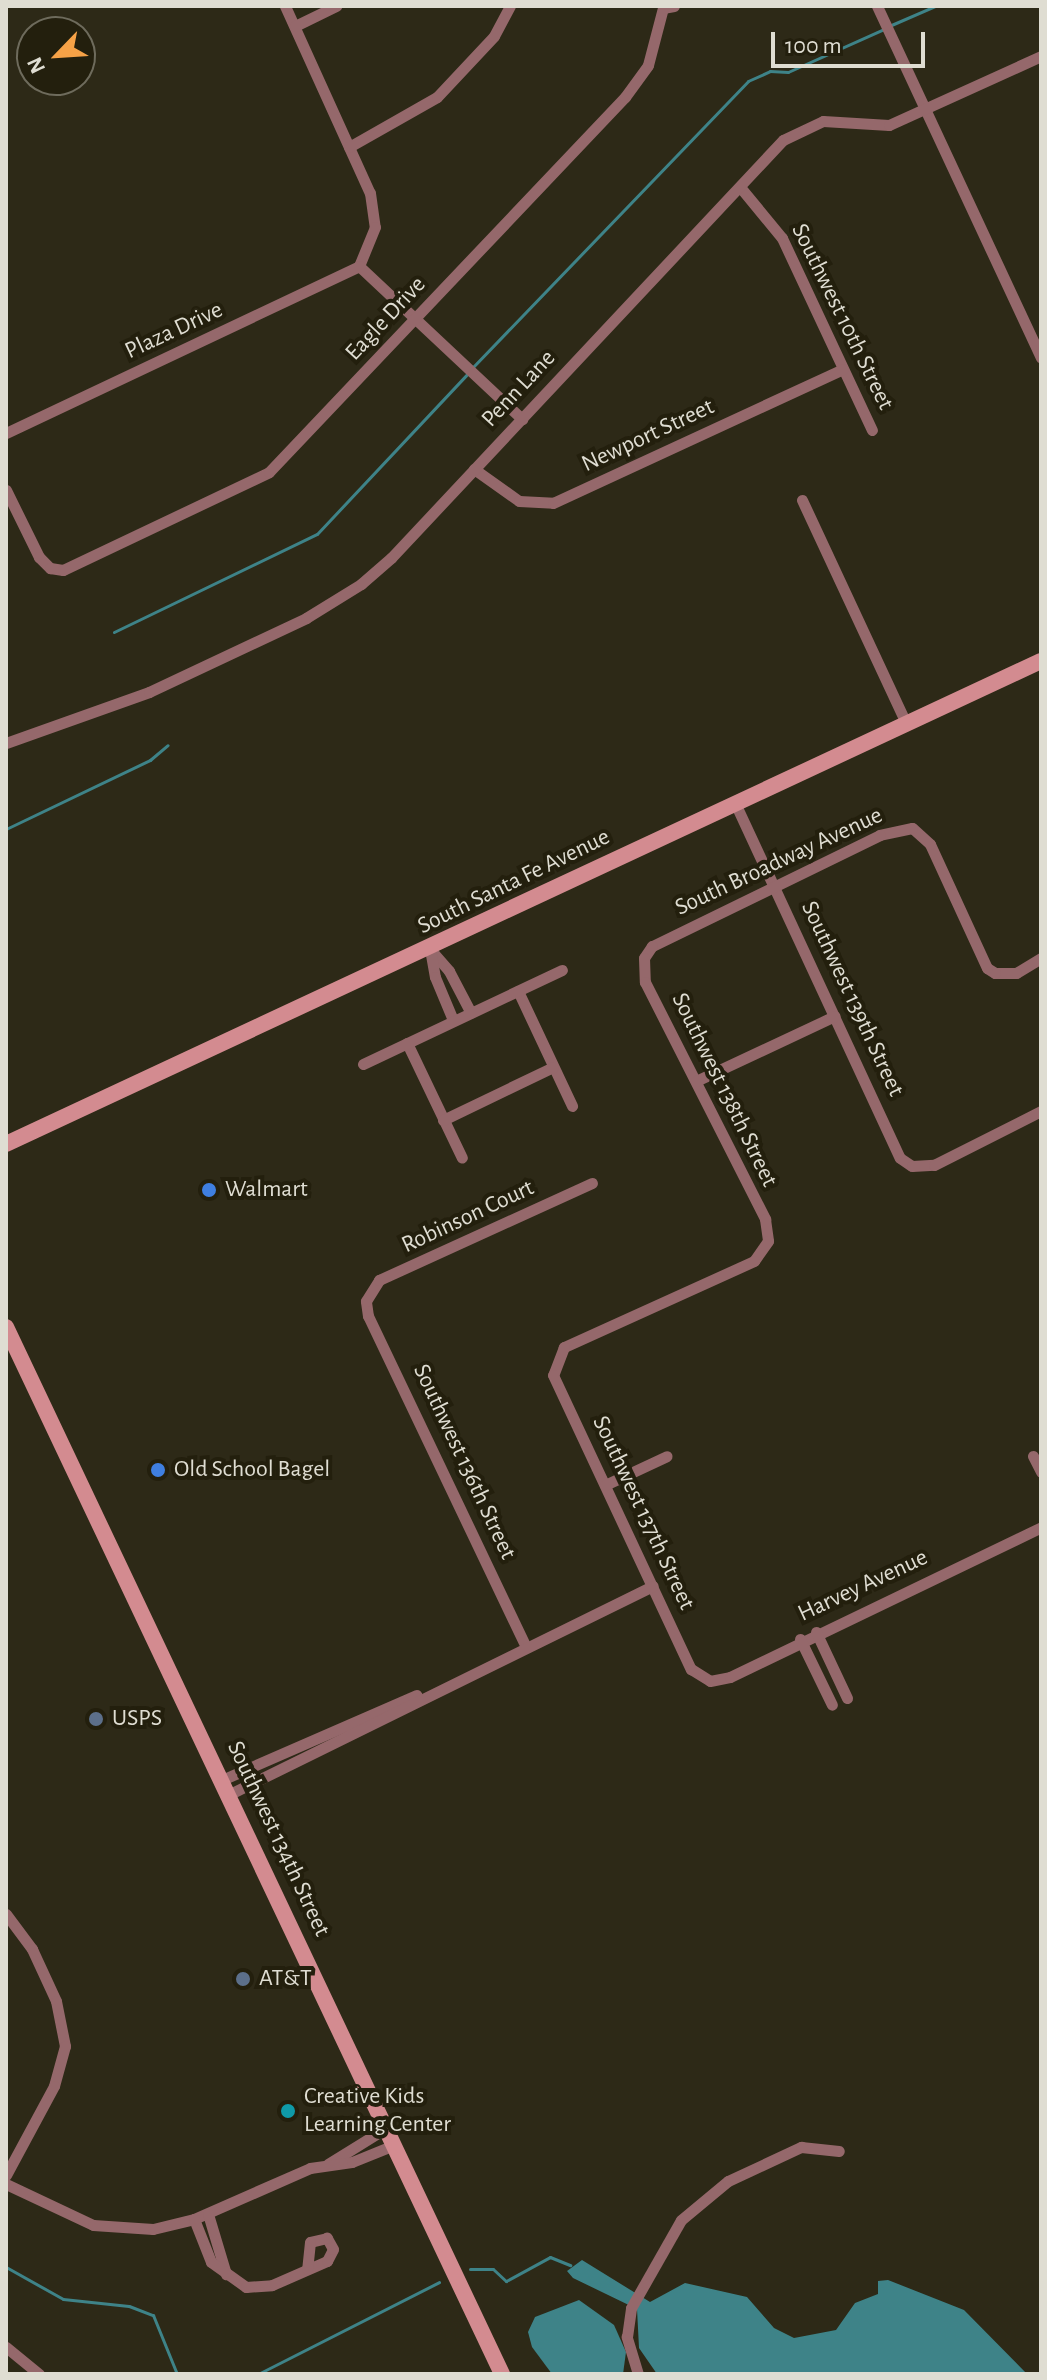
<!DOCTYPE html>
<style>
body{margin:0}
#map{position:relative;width:1047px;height:2380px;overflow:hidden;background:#2d2917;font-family:"Alegreya Sans",sans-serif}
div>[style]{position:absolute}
.water>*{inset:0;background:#3e8388}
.stream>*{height:3px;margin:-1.5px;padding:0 1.5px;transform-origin:1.5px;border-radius:1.5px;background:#3e8388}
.street>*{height:11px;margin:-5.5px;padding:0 5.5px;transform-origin:5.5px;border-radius:5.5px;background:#95686b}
.secondary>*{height:16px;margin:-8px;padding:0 8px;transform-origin:8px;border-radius:8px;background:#d38b90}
.dots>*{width:22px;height:22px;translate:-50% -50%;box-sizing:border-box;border:4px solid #231f0d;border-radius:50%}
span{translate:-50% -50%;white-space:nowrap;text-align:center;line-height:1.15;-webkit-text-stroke:8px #231f0d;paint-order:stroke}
.street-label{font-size:24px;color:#dfddd2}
.poi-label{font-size:24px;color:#dfddd2}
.left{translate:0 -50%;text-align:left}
.frame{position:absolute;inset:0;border:8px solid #dfddd2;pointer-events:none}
.north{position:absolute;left:16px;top:16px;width:80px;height:80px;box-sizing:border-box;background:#231f0d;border:2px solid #6e6b5c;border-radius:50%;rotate:245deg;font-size:22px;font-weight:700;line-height:32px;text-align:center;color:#dfddd2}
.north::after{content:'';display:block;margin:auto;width:28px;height:36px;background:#f6a247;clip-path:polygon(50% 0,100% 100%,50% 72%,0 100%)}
.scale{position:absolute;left:771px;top:32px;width:154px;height:36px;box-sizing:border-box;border:4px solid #dfddd2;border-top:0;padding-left:10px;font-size:24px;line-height:28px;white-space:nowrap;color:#dfddd2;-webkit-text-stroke:6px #231f0d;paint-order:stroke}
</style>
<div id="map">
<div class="water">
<div style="clip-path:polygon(582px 2260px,650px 2302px,685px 2283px,747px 2297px,774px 2328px,794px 2338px,836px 2330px,855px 2303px,878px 2294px,878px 2281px,888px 2280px,964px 2310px,1027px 2374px,657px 2374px,639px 2348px,637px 2309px,573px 2278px,567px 2271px)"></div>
<div style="clip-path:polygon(579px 2300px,614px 2325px,626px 2352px,623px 2374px,552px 2374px,532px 2347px,528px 2332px,535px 2317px)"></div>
</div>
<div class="stream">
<div style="left:889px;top:26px;width:50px;rotate:-23.5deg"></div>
<div style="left:472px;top:368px;width:398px;rotate:-46.1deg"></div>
<div style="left:748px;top:81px;width:24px;rotate:-24deg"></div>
<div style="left:770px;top:71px;width:18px;rotate:3deg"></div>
<div style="left:788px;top:72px;width:103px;rotate:-24.1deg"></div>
<div style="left:114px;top:632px;width:225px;rotate:-25.8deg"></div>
<div style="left:317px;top:534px;width:219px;rotate:-46.8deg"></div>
<div style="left:6px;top:829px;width:160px;rotate:-25.6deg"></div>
<div style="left:150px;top:760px;width:23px;rotate:-40deg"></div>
<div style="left:6px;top:2267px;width:65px;rotate:29.3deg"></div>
<div style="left:63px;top:2299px;width:66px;rotate:6.1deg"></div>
<div style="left:129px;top:2306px;width:26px;rotate:21deg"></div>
<div style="left:153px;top:2315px;width:64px;rotate:67.9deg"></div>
<div style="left:470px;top:2269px;width:23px"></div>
<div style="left:493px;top:2269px;width:18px;rotate:43deg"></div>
<div style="left:506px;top:2281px;width:50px;rotate:-28.6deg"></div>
<div style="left:550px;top:2257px;width:22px;rotate:22deg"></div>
<div style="left:258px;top:2374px;width:203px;rotate:-26.9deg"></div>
</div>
<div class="street">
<div style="left:285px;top:6px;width:205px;rotate:65.6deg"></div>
<div style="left:370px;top:193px;width:34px;rotate:82deg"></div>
<div style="left:375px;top:227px;width:42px;rotate:112.3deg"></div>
<div style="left:359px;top:266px;width:224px;rotate:43.2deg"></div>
<div style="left:877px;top:6px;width:388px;rotate:65deg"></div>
<div style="left:295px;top:26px;width:46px;rotate:-26deg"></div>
<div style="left:349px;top:147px;width:101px;rotate:-29.6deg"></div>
<div style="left:437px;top:97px;width:83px;rotate:-46.9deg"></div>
<div style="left:494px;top:36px;width:34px;rotate:-62deg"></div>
<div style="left:740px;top:187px;width:66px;rotate:50.5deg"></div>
<div style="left:782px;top:238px;width:212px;rotate:64.9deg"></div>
<div style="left:6px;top:433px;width:391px;rotate:-25.3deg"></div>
<div style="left:474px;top:469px;width:55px;rotate:35.4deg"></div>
<div style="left:519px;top:501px;width:34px;rotate:3deg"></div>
<div style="left:553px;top:503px;width:319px;rotate:-24.8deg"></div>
<div style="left:6px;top:490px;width:75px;rotate:63.8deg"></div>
<div style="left:39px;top:557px;width:16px;rotate:45deg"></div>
<div style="left:50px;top:568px;width:13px;rotate:9deg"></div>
<div style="left:63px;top:570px;width:228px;rotate:-25.4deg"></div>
<div style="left:269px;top:472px;width:517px;rotate:-46.49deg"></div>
<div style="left:625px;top:97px;width:39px;rotate:-54deg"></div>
<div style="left:648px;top:65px;width:59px;rotate:-75.3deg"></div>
<div style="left:663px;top:8px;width:11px;rotate:-10deg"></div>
<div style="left:802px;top:500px;width:246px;rotate:65deg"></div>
<div style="left:6px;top:743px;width:152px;rotate:-19.6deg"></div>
<div style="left:149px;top:692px;width:174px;rotate:-25.2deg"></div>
<div style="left:306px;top:618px;width:65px;rotate:-31.7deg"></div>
<div style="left:361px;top:584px;width:40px;rotate:-41deg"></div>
<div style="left:391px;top:558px;width:573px;rotate:-46.84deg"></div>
<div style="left:783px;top:140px;width:44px;rotate:-25.4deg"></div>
<div style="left:823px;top:121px;width:66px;rotate:3.5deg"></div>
<div style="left:889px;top:125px;width:167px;rotate:-24.4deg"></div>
<div style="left:735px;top:803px;width:391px;rotate:65.1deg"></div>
<div style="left:900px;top:1158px;width:14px;rotate:34deg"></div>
<div style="left:912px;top:1166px;width:22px;rotate:-3deg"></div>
<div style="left:934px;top:1165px;width:120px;rotate:-26.8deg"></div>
<div style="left:430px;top:949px;width:29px;rotate:49deg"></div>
<div style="left:449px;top:971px;width:47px;rotate:62.4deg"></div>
<div style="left:430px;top:949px;width:28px;rotate:80deg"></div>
<div style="left:435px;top:977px;width:47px;rotate:67.3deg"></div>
<div style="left:1041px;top:958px;width:29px;rotate:149deg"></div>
<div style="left:1016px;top:973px;width:21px;rotate:180deg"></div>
<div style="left:995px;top:973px;width:9px;rotate:-148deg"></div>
<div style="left:987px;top:968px;width:136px;rotate:-114.7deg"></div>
<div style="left:930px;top:844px;width:24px;rotate:-138deg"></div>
<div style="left:912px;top:828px;width:33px;rotate:168deg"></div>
<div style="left:880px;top:835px;width:254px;rotate:154deg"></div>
<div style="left:652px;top:946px;width:14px;rotate:124deg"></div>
<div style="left:644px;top:958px;width:24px;rotate:88deg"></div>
<div style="left:645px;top:982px;width:266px;rotate:63.1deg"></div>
<div style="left:765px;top:1219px;width:22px;rotate:82deg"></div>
<div style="left:768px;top:1241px;width:24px;rotate:125deg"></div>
<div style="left:754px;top:1261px;width:209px;rotate:155.6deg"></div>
<div style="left:564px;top:1347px;width:30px;rotate:111deg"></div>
<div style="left:553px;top:1375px;width:325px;rotate:64.9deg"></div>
<div style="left:691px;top:1669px;width:22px;rotate:32deg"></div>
<div style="left:710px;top:1681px;width:20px;rotate:-11deg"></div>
<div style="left:730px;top:1677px;width:345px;rotate:-25.7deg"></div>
<div style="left:518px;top:991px;width:127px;rotate:64.8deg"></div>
<div style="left:407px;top:1043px;width:127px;rotate:64.4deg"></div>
<div style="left:363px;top:1064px;width:220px;rotate:-25.3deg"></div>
<div style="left:696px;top:1081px;width:153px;rotate:-25.1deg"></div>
<div style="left:443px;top:1120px;width:122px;rotate:-25.7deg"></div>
<div style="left:1033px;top:1456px;width:18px;rotate:63deg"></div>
<div style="left:605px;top:1485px;width:68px;rotate:-25.1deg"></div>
<div style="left:816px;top:1632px;width:73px;rotate:64.8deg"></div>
<div style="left:800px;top:1639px;width:73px;rotate:64.1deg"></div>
<div style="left:526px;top:1647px;width:367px;rotate:-115.5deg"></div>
<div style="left:368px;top:1316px;width:15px;rotate:-98deg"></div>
<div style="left:366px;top:1301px;width:25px;rotate:-58deg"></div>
<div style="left:379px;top:1280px;width:234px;rotate:-24.5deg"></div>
<div style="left:224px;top:1779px;width:210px;rotate:-23.6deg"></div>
<div style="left:230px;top:1794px;width:471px;rotate:-26.2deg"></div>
<div style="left:6px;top:1914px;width:44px;rotate:53.4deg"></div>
<div style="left:32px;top:1949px;width:57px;rotate:65.2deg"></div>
<div style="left:56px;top:2001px;width:46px;rotate:78.7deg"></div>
<div style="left:65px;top:2046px;width:41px;rotate:105.4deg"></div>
<div style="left:54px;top:2086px;width:101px;rotate:118.3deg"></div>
<div style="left:328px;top:2164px;width:68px;rotate:-31.8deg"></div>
<div style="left:6px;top:2184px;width:96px;rotate:25.2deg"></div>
<div style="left:93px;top:2225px;width:60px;rotate:3.8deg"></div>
<div style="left:153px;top:2229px;width:42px;rotate:-13.7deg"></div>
<div style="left:194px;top:2219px;width:127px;rotate:-23.7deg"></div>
<div style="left:310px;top:2168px;width:42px;rotate:-8.1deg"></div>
<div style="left:352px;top:2162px;width:45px;rotate:-22deg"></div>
<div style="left:208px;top:2214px;width:63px;rotate:73.3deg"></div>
<div style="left:194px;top:2219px;width:46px;rotate:68.4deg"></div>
<div style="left:211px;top:2262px;width:43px;rotate:35.5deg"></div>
<div style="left:246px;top:2287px;width:26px;rotate:-4deg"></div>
<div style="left:272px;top:2285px;width:60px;rotate:-23.6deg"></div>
<div style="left:327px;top:2261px;width:13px;rotate:-63deg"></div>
<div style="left:333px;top:2249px;width:13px;rotate:-119deg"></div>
<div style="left:327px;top:2238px;width:17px;rotate:167deg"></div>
<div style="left:310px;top:2242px;width:27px;rotate:96deg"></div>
<div style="left:6px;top:2347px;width:43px;rotate:39.3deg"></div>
<div style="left:638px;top:2374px;width:39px;rotate:-107deg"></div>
<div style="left:627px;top:2337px;width:29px;rotate:-82deg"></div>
<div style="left:631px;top:2308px;width:101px;rotate:-60.4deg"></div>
<div style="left:681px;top:2220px;width:61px;rotate:-39.7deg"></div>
<div style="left:728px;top:2181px;width:81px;rotate:-25deg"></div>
<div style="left:801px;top:2147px;width:38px;rotate:6deg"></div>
</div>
<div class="secondary">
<div style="left:6px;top:1144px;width:1142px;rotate:-25.02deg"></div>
<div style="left:6px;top:1327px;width:1159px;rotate:64.65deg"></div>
</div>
<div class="dots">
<div style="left:209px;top:1190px;background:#3f7fe0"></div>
<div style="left:158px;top:1470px;background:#3f7fe0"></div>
<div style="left:96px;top:1719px;background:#5c6f8a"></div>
<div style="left:243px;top:1979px;background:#5c6f8a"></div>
<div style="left:288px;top:2111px;background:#0f9aa8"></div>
</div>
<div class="street-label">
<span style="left:842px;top:317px;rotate:64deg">Southwest 10th Street</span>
<span style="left:386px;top:319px;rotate:-47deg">Eagle Drive</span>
<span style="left:174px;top:331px;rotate:-25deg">Plaza Drive</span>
<span style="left:519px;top:389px;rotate:-47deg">Penn Lane</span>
<span style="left:648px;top:436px;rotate:-25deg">Newport Street</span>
<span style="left:779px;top:862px;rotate:-25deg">South Broadway Avenue</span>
<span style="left:514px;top:882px;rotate:-26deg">South Santa Fe Avenue</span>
<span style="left:852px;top:999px;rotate:65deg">Southwest 139th Street</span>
<span style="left:724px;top:1090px;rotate:64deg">Southwest 138th Street</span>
<span style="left:468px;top:1217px;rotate:-25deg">Robinson Court</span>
<span style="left:464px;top:1462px;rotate:65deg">Southwest 136th Street</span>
<span style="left:643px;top:1513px;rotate:65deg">Southwest 137th Street</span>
<span style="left:863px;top:1586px;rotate:-25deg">Harvey Avenue</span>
<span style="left:278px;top:1839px;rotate:65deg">Southwest 134th Street</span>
</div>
<div class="poi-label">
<span class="left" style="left:225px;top:1190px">Walmart</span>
<span class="left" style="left:174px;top:1470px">Old School Bagel</span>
<span class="left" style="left:112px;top:1719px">USPS</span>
<span class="left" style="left:259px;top:1979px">AT&amp;T</span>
<span class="left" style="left:304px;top:2111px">Creative Kids<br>Learning Center</span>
</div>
<div class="frame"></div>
<div class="north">N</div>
<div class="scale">100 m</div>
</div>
